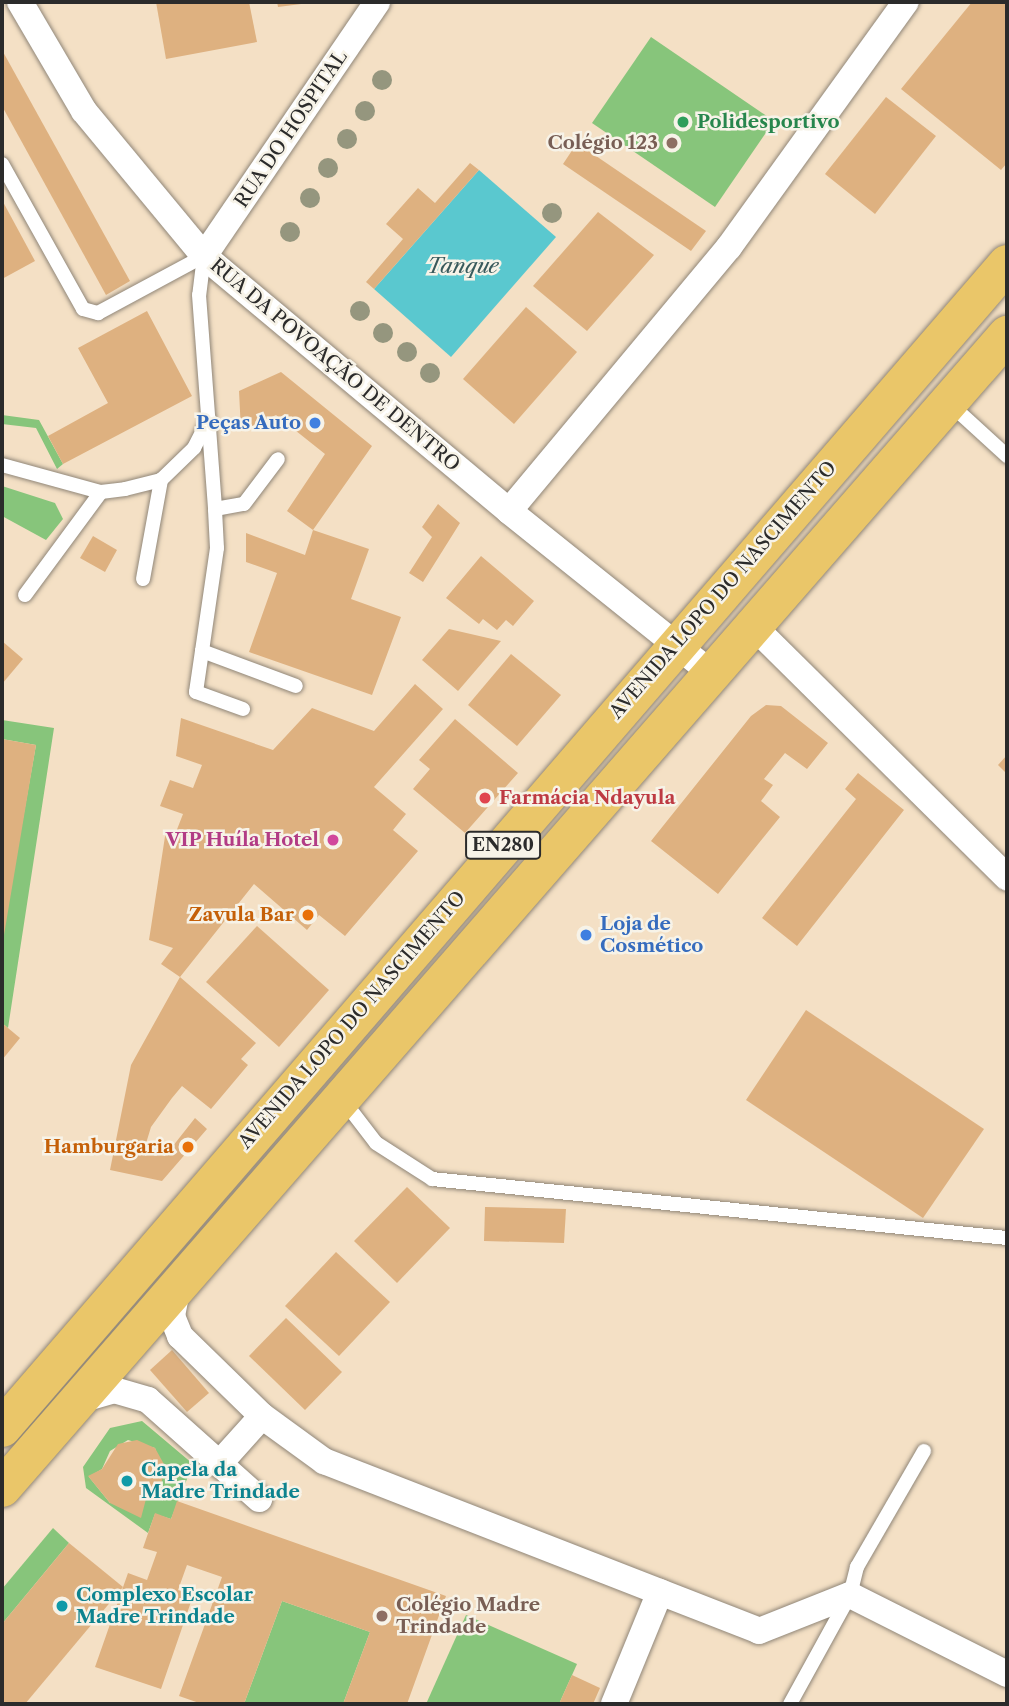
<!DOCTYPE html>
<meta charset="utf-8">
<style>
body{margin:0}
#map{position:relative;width:1009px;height:1706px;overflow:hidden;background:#f4e0c5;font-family:"Libre Caslon Text",serif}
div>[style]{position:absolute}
.green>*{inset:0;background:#87c57b}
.water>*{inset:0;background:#5ac8cf}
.building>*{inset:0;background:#deb180}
.roads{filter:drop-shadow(0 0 2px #908678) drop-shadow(0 0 2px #908678)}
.lane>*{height:14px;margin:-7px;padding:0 7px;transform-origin:7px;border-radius:7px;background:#fff}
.street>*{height:26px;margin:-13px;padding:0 13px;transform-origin:13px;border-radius:13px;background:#fff}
.primary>*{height:38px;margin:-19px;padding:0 19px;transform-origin:19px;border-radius:19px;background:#eac669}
.trees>*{width:20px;height:20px;margin:-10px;border-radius:50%;background:#95967e}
.dots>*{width:19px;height:19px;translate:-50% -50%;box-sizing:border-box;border:4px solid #f7f3e8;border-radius:50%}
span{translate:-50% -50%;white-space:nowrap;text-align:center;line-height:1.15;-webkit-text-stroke:5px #f7f3e8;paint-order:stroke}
.shield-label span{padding:2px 5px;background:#f7f3e8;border:2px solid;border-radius:5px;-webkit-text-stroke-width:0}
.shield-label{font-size:18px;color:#2b2b2b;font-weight:700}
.leisure-label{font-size:19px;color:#27864d;font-weight:700}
.left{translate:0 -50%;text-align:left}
.street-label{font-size:19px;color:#2b2b2b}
.education-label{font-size:19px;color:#785e54;font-weight:700}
.right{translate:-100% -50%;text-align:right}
.shop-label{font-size:19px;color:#366cbe;font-weight:700}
.health-label{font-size:19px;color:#be3a42;font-weight:700}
.hotel-label{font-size:19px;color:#b23c85;font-weight:700}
.food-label{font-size:19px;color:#c56008;font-weight:700}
.culture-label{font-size:19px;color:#0d838f;font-weight:700}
.water-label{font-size:21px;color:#395a5c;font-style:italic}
.frame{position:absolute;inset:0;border:4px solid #2b2b2b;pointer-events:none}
</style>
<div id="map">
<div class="green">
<div style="clip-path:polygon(651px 37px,774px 121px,715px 207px,592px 123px)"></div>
<div style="clip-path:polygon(2px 415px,39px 420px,63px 464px,57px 469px,36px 428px,2px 424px)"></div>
<div style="clip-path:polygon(2px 486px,55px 503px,63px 519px,46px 540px,2px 516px)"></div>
<div style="clip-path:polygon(2px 720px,54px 728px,8px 1028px,2px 1023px,2px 937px,36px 745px,2px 739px)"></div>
<div style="clip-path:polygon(evenodd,142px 1421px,193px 1464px,171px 1519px,155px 1514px,148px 1533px,86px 1488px,83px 1467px,110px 1428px,142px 1421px,128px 1440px,155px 1448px,164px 1476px,146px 1499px,110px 1503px,89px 1477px,102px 1469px,110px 1451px,128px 1440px)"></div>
<div style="clip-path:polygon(53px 1528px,69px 1543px,2px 1624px,2px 1589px)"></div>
<div style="clip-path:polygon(282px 1601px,370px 1632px,343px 1704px,244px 1704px)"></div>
<div style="clip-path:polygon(466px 1615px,577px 1664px,559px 1704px,426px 1704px)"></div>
</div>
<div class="water">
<div style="clip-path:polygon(479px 170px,556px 237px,451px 357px,374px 289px)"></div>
</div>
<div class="building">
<div style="clip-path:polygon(156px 2px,249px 2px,257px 42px,166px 59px)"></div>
<div style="clip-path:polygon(277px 2px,309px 2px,309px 3px,278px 7px)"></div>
<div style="clip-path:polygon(972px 2px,1007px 2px,1007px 163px,1001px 170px,901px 89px)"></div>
<div style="clip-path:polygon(2px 50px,130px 281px,106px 295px,2px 106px)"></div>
<div style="clip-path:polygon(886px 97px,936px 136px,875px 214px,825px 174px)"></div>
<div style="clip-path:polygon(577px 143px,706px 231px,691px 251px,563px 164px)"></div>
<div style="clip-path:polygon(470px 163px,479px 170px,374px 289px,366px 282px,403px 239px,386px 224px,418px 188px,435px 203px)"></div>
<div style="clip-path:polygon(2px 200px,35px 261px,2px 279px)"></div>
<div style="clip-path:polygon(598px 212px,654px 255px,587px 331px,533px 286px)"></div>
<div style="clip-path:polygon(526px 307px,577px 352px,514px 424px,463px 379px)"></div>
<div style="clip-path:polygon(147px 311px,192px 396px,63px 464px,48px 436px,108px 403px,78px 348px)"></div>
<div style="clip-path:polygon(281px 372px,372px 446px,313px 530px,287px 511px,325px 454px,276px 415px,241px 431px,239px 391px)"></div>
<div style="clip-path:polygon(438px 504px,460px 523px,423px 582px,409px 573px,432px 537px,422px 527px)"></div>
<div style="clip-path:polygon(313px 530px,369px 549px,351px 599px,401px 617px,372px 695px,249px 652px,277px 573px,246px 562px,246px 533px,305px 555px)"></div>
<div style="clip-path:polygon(93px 536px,117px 550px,105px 572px,80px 558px)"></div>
<div style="clip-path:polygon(481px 556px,534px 601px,513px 626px,506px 620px,497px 630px,483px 619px,479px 624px,446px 598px)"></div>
<div style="clip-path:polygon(449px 629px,501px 641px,458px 691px,422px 660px)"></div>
<div style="clip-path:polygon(2px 641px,23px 659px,2px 684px)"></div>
<div style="clip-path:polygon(511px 654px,561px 695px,517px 746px,468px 705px)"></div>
<div style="clip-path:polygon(415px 684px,443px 709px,374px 787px,406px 814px,393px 830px,418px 851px,345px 936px,319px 915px,307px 930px,254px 884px,180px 977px,161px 964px,173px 948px,149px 940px,166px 830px,176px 832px,183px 814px,160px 806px,170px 780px,193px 788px,202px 765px,176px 756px,181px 718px,273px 750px,312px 708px,374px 731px)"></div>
<div style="clip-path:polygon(766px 705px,781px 706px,828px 743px,807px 769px,785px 753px,764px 779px,773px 785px,761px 801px,780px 817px,718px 894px,651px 841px,751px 716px)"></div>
<div style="clip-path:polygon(455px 719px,518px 773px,465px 833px,413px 789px,430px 769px,419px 760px)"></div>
<div style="clip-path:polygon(2px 739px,36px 745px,3px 941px,2px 941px)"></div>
<div style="clip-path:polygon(1007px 755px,1007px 774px,998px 765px)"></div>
<div style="clip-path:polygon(858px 773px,904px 810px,797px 946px,762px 918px,856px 799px,845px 789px)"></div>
<div style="clip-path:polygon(257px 926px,329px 990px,279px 1047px,206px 982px)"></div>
<div style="clip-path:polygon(180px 977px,256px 1043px,241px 1059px,248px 1065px,211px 1109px,182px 1086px,172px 1098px,151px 1127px,144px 1150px,165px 1156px,195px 1118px,207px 1129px,162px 1181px,110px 1170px,131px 1065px)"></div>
<div style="clip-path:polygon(806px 1010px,984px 1129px,923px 1218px,746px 1100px)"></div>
<div style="clip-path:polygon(2px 1023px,20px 1038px,2px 1060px)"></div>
<div style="clip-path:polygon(407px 1187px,450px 1228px,397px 1283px,354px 1241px)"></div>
<div style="clip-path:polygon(485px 1207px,566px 1209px,564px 1243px,484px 1241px)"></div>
<div style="clip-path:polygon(336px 1252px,390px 1302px,339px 1356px,285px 1306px)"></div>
<div style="clip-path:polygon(286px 1318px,342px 1372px,305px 1410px,249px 1356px)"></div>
<div style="clip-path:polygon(172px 1350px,209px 1393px,187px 1412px,150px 1370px)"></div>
<div style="clip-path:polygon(137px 1440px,155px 1448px,165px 1466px,161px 1485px,146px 1499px,141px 1518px,110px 1503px,88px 1476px,102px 1469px,118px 1444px)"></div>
<div style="clip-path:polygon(177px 1501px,446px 1596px,407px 1704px,343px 1704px,370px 1632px,282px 1601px,244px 1704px,202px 1704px,179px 1696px,222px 1577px,187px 1565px,178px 1590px,193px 1596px,161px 1689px,95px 1667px,128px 1573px,147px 1580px,157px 1552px,143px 1548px,155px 1513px,171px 1519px)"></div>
<div style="clip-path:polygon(69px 1543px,123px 1587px,25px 1704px,2px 1704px,2px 1624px)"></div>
<div style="clip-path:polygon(572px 1675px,600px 1688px,593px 1704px,559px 1704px)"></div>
</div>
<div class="roads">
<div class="lane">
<div style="left:2px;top:164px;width:166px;rotate:60.8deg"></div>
<div style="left:83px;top:309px;width:16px;rotate:15deg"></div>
<div style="left:98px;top:313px;width:120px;rotate:-28.3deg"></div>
<div style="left:204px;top:256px;width:39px;rotate:97deg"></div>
<div style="left:199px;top:295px;width:215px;rotate:85.7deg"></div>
<div style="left:215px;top:509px;width:29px;rotate:-10deg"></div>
<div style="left:244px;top:504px;width:56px;rotate:-52.9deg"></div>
<div style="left:949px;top:403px;width:79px;rotate:42.4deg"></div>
<div style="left:2px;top:465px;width:103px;rotate:15.3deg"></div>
<div style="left:101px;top:492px;width:24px;rotate:-7deg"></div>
<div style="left:125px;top:489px;width:37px;rotate:-14deg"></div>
<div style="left:161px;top:480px;width:46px;rotate:-44.1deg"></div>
<div style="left:194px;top:448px;width:33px;rotate:-63deg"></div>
<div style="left:143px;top:579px;width:101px;rotate:-79.7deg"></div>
<div style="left:25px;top:595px;width:128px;rotate:-53.6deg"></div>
<div style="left:202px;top:651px;width:104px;rotate:-81.7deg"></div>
<div style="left:217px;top:548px;width:39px;rotate:-93deg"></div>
<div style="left:243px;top:709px;width:50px;rotate:-160.1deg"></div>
<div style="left:196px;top:692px;width:41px;rotate:-81.7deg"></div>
<div style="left:202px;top:651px;width:100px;rotate:20.4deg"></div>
<div style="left:343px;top:1100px;width:54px;rotate:52.5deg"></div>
<div style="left:376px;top:1143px;width:67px;rotate:32.7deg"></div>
<div style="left:432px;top:1179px;width:578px;rotate:5.86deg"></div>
<div style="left:790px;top:1704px;width:124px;rotate:-61.2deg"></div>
<div style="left:850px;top:1595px;width:29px;rotate:-76deg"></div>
<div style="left:857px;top:1567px;width:134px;rotate:-60deg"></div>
</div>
<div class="street">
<div style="left:20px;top:2px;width:126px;rotate:59.6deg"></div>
<div style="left:84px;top:111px;width:188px;rotate:50.4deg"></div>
<div style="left:204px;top:256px;width:398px;rotate:39.9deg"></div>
<div style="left:509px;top:511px;width:258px;rotate:38.7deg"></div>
<div style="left:204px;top:256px;width:307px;rotate:-55.7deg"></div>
<div style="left:509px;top:511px;width:344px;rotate:-50.2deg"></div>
<div style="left:729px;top:247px;width:302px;rotate:-54.2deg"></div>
<div style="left:752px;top:625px;width:359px;rotate:44.7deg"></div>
<div style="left:178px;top:1285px;width:32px;rotate:101deg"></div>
<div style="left:172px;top:1316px;width:22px;rotate:68deg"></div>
<div style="left:180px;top:1336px;width:115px;rotate:44.3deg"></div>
<div style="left:262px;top:1416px;width:77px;rotate:36deg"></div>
<div style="left:324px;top:1461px;width:467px;rotate:21.3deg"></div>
<div style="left:759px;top:1631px;width:98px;rotate:-21.6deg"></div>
<div style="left:850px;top:1595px;width:176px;rotate:26.7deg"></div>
<div style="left:80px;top:1400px;width:35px;rotate:-16deg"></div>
<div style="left:114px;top:1390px;width:35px;rotate:16deg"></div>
<div style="left:148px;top:1400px;width:149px;rotate:41.7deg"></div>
<div style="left:219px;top:1464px;width:64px;rotate:-48.1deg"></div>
<div style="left:614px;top:1704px;width:121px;rotate:-67.7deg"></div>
</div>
<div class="primary">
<div style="left:2px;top:1428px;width:1538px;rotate:-49.19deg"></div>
<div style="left:2px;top:1488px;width:1530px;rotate:-48.92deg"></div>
</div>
</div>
<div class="trees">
<div style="left:382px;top:80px"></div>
<div style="left:365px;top:111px"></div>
<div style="left:347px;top:139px"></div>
<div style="left:328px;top:168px"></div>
<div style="left:310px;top:198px"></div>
<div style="left:552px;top:213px"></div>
<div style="left:290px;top:232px"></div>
<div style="left:360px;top:311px"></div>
<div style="left:383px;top:333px"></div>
<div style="left:407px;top:352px"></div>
<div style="left:430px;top:373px"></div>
</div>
<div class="dots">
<div style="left:683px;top:122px;background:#2e9e5b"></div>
<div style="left:672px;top:143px;background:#8d6e63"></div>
<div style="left:315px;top:423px;background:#3f7fe0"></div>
<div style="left:485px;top:798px;background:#e0444e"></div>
<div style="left:333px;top:840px;background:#d1479c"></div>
<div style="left:308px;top:915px;background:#e8710a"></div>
<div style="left:586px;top:935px;background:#3f7fe0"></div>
<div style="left:188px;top:1147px;background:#e8710a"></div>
<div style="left:127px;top:1481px;background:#0f9aa8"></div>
<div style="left:62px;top:1606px;background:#0f9aa8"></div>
<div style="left:382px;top:1616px;background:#8d6e63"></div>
</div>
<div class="shield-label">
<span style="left:503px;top:845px">EN280</span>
</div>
<div class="leisure-label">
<span class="left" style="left:697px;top:122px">Polidesportivo</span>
</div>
<div class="street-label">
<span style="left:291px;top:129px;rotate:-56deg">RUA DO HOSPITAL</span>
<span style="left:335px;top:365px;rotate:40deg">RUA DA POVOAÇÃO DE DENTRO</span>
<span style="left:723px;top:590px;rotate:-49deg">AVENIDA LOPO DO NASCIMENTO</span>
<span style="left:352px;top:1020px;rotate:-49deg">AVENIDA LOPO DO NASCIMENTO</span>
</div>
<div class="education-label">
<span class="right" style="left:658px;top:143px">Colégio 123</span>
<span class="left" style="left:396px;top:1616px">Colégio Madre<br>Trindade</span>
</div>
<div class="shop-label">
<span class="right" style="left:301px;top:423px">Peças Auto</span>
<span class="left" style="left:600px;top:935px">Loja de<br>Cosmético</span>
</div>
<div class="health-label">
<span class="left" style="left:499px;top:798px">Farmácia Ndayula</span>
</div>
<div class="hotel-label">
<span class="right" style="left:319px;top:840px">VIP Huíla Hotel</span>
</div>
<div class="food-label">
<span class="right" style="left:294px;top:915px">Zavula Bar</span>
<span class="right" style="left:174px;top:1147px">Hamburgaria</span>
</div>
<div class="culture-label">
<span class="left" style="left:141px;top:1481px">Capela da<br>Madre Trindade</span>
<span class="left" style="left:76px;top:1606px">Complexo Escolar<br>Madre Trindade</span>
</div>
<div class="water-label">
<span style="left:463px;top:266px">Tanque</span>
</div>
<div class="frame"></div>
</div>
